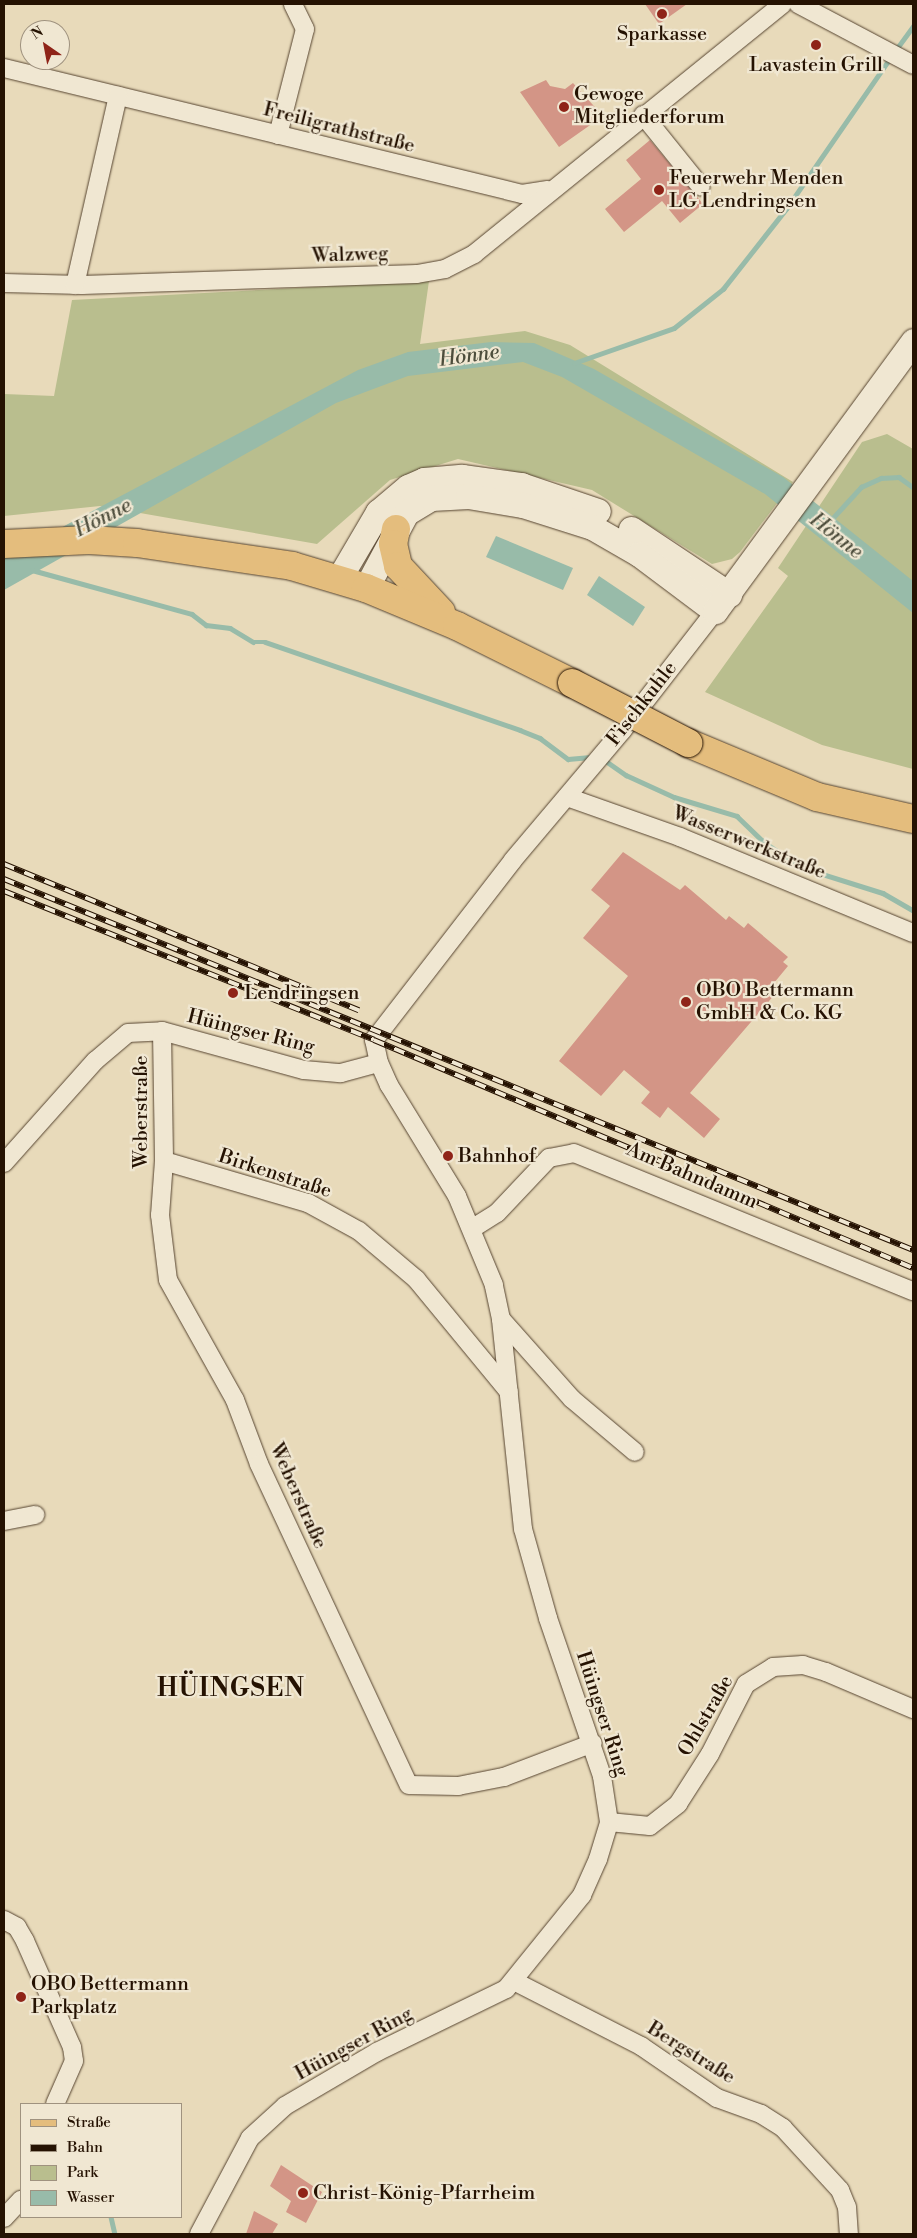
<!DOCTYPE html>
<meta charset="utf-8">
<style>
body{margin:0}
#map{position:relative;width:917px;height:2238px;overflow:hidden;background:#e8daba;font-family:"Libre Bodoni",serif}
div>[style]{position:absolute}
.green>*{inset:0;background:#b9be8e}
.water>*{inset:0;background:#98bba9}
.stream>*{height:4.5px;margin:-2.25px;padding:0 2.25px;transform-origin:2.25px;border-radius:2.25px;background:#98bba9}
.building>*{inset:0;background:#d39586}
.roads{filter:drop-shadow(0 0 1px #564430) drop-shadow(0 0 1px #564430)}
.street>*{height:18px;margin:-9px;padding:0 9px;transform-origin:9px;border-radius:9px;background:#f0e7d2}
.secondary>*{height:25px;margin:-12.5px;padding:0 12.5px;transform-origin:12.5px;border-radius:12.5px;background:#f0e7d2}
.primary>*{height:28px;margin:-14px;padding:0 14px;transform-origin:14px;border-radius:14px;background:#e4bd7d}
.rail>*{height:5.5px;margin-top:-2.75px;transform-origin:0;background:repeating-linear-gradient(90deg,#f0e7d2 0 11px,#251202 0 22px);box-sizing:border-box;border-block:1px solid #251202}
.bridges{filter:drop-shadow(0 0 1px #251202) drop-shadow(0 0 1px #251202)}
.primary-bridge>*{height:28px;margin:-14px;padding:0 14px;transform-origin:14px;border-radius:14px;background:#e4bd7d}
.dots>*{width:14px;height:14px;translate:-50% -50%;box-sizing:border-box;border:2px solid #f0e7d2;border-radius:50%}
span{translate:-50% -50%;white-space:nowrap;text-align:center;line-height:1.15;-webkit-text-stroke:4.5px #f0e7d2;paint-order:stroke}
.poi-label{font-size:20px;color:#251202}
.left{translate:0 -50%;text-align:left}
.street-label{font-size:20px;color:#251202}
.water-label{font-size:21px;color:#4d4d3c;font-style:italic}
.district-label{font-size:25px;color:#251202;font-weight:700;letter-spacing:1px}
.frame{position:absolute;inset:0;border:5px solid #251202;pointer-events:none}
.legend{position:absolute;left:20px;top:2103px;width:162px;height:115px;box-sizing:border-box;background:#f0e7d2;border:1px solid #9f927f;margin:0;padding:6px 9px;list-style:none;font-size:15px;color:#251202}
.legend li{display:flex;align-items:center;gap:10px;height:25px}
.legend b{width:25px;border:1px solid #9f927f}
.north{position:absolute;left:20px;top:20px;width:50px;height:50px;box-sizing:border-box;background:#f0e7d2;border:1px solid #9f927f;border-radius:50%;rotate:327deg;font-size:14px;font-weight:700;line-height:20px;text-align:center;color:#251202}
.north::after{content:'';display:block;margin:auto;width:18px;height:22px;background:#8f2418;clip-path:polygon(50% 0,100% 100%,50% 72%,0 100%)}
</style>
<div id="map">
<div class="green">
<div style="clip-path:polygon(429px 281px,420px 344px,525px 331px,570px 345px,793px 482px,740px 552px,732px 559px,712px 564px,592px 490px,458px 459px,390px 480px,317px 544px,100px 506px,4px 516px,4px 394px,54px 396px,72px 300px)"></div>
<div style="clip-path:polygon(887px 434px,913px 449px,913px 769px,822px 745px,705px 692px,788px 576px,778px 568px,862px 442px)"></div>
</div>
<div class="water">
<div style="clip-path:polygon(491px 342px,534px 343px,594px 369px,783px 477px,913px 581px,913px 613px,765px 494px,562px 377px,523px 362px,408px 376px,336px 403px,4px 590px,4px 558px,358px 370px,408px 352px)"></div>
<div style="clip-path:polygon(496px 536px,573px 568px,563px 590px,486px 557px)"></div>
<div style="clip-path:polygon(599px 576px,645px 607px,633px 626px,587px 595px)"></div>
</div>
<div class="stream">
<div style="left:895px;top:51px;width:31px;rotate:-54deg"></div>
<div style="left:574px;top:363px;width:106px;rotate:-19.3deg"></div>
<div style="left:674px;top:328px;width:63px;rotate:-38.5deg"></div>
<div style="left:723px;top:289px;width:102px;rotate:-51.8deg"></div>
<div style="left:786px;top:209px;width:185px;rotate:-55.4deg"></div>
<div style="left:830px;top:521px;width:46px;rotate:-47.6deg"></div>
<div style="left:861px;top:487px;width:22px;rotate:-24deg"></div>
<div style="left:881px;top:478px;width:18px;rotate:-3deg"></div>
<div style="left:899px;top:477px;width:17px;rotate:36deg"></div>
<div style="left:32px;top:570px;width:166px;rotate:15.4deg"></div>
<div style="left:192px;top:614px;width:18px;rotate:38deg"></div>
<div style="left:206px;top:625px;width:24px;rotate:7deg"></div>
<div style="left:230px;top:628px;width:27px;rotate:31deg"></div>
<div style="left:253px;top:642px;width:12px"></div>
<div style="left:265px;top:642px;width:270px;rotate:19deg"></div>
<div style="left:520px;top:730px;width:22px;rotate:22deg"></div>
<div style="left:540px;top:738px;width:35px;rotate:37deg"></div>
<div style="left:568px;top:759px;width:25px;rotate:-5deg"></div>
<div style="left:603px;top:759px;width:28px;rotate:35deg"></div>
<div style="left:626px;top:775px;width:53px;rotate:24.6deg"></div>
<div style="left:674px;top:797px;width:66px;rotate:16.8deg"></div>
<div style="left:737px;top:816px;width:39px;rotate:44deg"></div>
<div style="left:765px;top:843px;width:45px;rotate:33.3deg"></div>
<div style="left:803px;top:868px;width:84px;rotate:17.4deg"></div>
<div style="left:883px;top:893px;width:34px;rotate:30deg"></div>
<div style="left:111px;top:2217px;width:17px;rotate:77deg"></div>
</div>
<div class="building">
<div style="clip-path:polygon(645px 4px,687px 4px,659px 24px)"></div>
<div style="clip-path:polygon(546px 80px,550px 86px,565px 89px,573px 83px,603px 116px,559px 147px,520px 92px)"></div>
<div style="clip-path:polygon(650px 140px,703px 204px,680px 223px,662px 201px,624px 232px,605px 209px,641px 179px,626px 160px)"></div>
<div style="clip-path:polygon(623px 852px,680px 890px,685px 885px,726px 920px,729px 916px,744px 928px,748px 923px,788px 957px,783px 962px,788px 966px,769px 989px,775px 994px,690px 1093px,720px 1119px,704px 1138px,668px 1107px,660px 1118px,641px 1103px,650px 1092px,624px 1070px,601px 1096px,559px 1061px,628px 976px,583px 938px,610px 906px,591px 890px)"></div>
<div style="clip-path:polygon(281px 2165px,322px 2192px,306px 2223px,286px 2212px,291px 2201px,270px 2186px)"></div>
<div style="clip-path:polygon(254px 2211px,278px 2224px,272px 2234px,246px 2234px)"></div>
</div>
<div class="roads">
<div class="street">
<div style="left:798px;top:4px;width:130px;rotate:27.9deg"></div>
<div style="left:4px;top:68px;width:533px;rotate:13.67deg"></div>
<div style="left:522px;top:194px;width:26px;rotate:-9deg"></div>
<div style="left:643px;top:115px;width:92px;rotate:51.1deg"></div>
<div style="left:278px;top:135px;width:109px;rotate:-75.7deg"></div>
<div style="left:305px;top:29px;width:28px;rotate:-116deg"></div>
<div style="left:4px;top:283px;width:78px;rotate:1.5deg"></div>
<div style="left:82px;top:285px;width:335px;rotate:-1.9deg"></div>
<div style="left:417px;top:274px;width:28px;rotate:-10deg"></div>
<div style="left:445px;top:269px;width:33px;rotate:-27deg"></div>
<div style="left:474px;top:254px;width:397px;rotate:-39deg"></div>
<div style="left:75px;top:285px;width:194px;rotate:-77.2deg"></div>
<div style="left:567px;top:797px;width:120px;rotate:19.5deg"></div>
<div style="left:680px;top:837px;width:252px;rotate:22.4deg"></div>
<div style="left:162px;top:1031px;width:130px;rotate:89.1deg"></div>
<div style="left:164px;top:1161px;width:54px;rotate:94.2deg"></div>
<div style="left:160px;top:1215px;width:65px;rotate:83deg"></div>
<div style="left:168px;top:1280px;width:137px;rotate:60.8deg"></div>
<div style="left:235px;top:1400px;width:68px;rotate:69.4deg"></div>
<div style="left:259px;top:1464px;width:354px;rotate:65deg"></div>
<div style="left:409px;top:1785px;width:49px;rotate:1.2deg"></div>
<div style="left:458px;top:1786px;width:47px;rotate:-11.1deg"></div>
<div style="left:504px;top:1777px;width:95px;rotate:-20.9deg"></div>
<div style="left:164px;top:1161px;width:150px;rotate:16.3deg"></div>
<div style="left:308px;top:1203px;width:58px;rotate:28.8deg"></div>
<div style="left:359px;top:1231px;width:75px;rotate:40.1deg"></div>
<div style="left:416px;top:1279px;width:146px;rotate:50.5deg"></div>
<div style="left:4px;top:1163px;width:137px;rotate:-48.3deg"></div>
<div style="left:95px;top:1061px;width:43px;rotate:-40.3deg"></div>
<div style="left:128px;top:1033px;width:34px;rotate:-3deg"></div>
<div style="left:162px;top:1031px;width:147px;rotate:15.4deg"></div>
<div style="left:304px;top:1070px;width:37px;rotate:5deg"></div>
<div style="left:341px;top:1073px;width:39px;rotate:-15deg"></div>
<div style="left:473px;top:1228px;width:28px;rotate:-32deg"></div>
<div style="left:497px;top:1213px;width:76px;rotate:-46.6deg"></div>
<div style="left:549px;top:1158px;width:25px;rotate:-11deg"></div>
<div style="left:574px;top:1153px;width:366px;rotate:22.2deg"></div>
<div style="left:501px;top:1319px;width:107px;rotate:48.4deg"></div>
<div style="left:572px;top:1399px;width:82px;rotate:40.1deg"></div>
<div style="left:4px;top:1521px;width:32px;rotate:-11deg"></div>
<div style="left:609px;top:1822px;width:41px;rotate:5.6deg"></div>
<div style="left:650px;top:1826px;width:36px;rotate:-38deg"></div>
<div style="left:678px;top:1804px;width:59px;rotate:-57.4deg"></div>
<div style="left:710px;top:1754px;width:79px;rotate:-62.8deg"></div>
<div style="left:746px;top:1684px;width:32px;rotate:-32deg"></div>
<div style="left:773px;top:1667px;width:30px;rotate:-4deg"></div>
<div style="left:803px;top:1665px;width:24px;rotate:17deg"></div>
<div style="left:826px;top:1672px;width:95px;rotate:23deg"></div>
<div style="left:4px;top:1920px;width:15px;rotate:28deg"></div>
<div style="left:17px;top:1927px;width:16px;rotate:60deg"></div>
<div style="left:25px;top:1941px;width:116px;rotate:66.1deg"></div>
<div style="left:72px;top:2047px;width:14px;rotate:82deg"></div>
<div style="left:74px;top:2061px;width:47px;rotate:113.8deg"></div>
<div style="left:514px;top:1981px;width:143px;rotate:27.1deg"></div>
<div style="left:641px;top:2046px;width:92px;rotate:34.4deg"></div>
<div style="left:717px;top:2098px;width:47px;rotate:20deg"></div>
<div style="left:761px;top:2114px;width:26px;rotate:32deg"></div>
<div style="left:783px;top:2128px;width:84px;rotate:47.4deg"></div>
<div style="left:840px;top:2190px;width:18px;rotate:68deg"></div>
<div style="left:847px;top:2207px;width:27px;rotate:86deg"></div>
<div style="left:4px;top:2218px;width:25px;rotate:-47deg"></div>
<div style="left:199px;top:2234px;width:109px;rotate:-62deg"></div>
<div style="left:250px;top:2138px;width:47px;rotate:-42.4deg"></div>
<div style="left:285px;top:2106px;width:107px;rotate:-30.4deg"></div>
<div style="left:377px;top:2052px;width:144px;rotate:-26deg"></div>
<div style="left:506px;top:1989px;width:121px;rotate:-51deg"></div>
<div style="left:582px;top:1895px;width:39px;rotate:-66deg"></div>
<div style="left:598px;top:1859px;width:39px;rotate:-73deg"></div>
<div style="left:609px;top:1822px;width:47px;rotate:-98.7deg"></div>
<div style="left:602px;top:1776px;width:167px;rotate:-108.9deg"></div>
<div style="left:548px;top:1618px;width:92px;rotate:-105.7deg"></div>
<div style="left:523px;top:1529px;width:211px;rotate:-96deg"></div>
<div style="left:501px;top:1319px;width:35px;rotate:-102deg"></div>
<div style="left:494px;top:1285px;width:96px;rotate:-112.6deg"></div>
<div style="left:457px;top:1196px;width:130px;rotate:-121.5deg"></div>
<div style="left:389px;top:1085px;width:24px;rotate:-114deg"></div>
<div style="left:379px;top:1063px;width:24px;rotate:-102deg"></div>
<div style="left:374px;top:1040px;width:227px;rotate:-52.3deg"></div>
<div style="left:513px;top:860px;width:169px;rotate:-49.8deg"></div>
<div style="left:622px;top:731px;width:152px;rotate:-52.2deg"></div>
</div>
<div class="secondary">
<div style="left:631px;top:529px;width:118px;rotate:33.6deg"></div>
<div style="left:338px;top:580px;width:79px;rotate:-59.5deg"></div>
<div style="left:378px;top:512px;width:39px;rotate:-40deg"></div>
<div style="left:408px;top:487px;width:17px;rotate:-24deg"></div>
<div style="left:424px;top:480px;width:38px;rotate:-5deg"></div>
<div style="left:462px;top:477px;width:60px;rotate:7.7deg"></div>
<div style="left:521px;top:485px;width:81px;rotate:18.7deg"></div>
<div style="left:366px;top:588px;width:85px;rotate:-61.9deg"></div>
<div style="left:406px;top:513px;width:29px;rotate:-31deg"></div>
<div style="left:431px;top:498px;width:37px;rotate:-3deg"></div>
<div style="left:468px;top:496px;width:56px;rotate:9.3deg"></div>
<div style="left:523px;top:505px;width:72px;rotate:17.7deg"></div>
<div style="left:592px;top:527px;width:54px;rotate:29.9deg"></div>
<div style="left:639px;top:554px;width:95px;rotate:36.9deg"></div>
<div style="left:715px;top:611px;width:335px;rotate:-53.7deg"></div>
</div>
<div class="primary">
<div style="left:396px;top:529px;width:15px;rotate:101deg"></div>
<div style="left:393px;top:544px;width:23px;rotate:77deg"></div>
<div style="left:398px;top:566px;width:63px;rotate:46.9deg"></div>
<div style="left:4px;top:544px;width:85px;rotate:-2.7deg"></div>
<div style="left:89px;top:540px;width:48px;rotate:3.6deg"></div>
<div style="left:137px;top:543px;width:157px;rotate:8.4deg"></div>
<div style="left:292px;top:566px;width:77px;rotate:16.6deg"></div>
<div style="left:366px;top:588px;width:99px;rotate:22.7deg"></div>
<div style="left:457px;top:626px;width:128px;rotate:26.4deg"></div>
<div style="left:688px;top:743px;width:140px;rotate:22.7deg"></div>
<div style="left:817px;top:797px;width:98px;rotate:12.9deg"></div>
</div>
</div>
<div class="rail">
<div style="left:4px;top:864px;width:384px;rotate:22.4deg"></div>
<div style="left:4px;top:879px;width:982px;rotate:22.2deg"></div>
<div style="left:4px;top:891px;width:399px;rotate:21.9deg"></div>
<div style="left:374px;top:1040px;width:585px;rotate:22.93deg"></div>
</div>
<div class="bridges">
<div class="primary-bridge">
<div style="left:572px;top:683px;width:131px;rotate:27.3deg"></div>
</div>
</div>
<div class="dots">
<div style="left:662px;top:14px;background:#8f2418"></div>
<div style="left:816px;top:45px;background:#8f2418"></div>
<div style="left:564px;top:107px;background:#8f2418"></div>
<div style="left:659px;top:190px;background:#8f2418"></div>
<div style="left:233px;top:993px;background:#8f2418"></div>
<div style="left:686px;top:1002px;background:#8f2418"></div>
<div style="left:448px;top:1156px;background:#8f2418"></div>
<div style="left:21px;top:1997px;background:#8f2418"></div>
<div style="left:303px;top:2193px;background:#8f2418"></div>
</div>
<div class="poi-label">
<span style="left:662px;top:34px">Sparkasse</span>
<span style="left:816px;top:65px">Lavastein Grill</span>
<span class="left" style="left:574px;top:106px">Gewoge<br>Mitgliederforum</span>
<span class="left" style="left:669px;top:190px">Feuerwehr Menden<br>LG Lendringsen</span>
<span class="left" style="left:696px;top:1002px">OBO Bettermann<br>GmbH &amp; Co. KG</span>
<span class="left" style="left:244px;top:993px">Lendringsen</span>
<span class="left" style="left:458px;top:1156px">Bahnhof</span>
<span class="left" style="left:31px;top:1996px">OBO Bettermann<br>Parkplatz</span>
<span class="left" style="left:313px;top:2193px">Christ-König-Pfarrheim</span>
</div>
<div class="street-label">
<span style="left:339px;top:128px;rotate:14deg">Freiligrathstraße</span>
<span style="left:350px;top:255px;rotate:-2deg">Walzweg</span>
<span style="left:642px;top:704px;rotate:-52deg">Fischkuhle</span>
<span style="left:749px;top:843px;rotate:22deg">Wasserwerkstraße</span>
<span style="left:251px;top:1032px;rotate:14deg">Hüingser Ring</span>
<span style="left:141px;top:1112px;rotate:-90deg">Weberstraße</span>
<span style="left:275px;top:1174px;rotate:18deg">Birkenstraße</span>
<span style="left:692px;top:1176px;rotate:23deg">Am Bahndamm</span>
<span style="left:298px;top:1496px;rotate:66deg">Weberstraße</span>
<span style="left:602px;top:1714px;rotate:72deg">Hüingser Ring</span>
<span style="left:706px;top:1716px;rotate:-60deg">Ohlstraße</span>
<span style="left:354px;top:2044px;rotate:-29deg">Hüingser Ring</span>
<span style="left:691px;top:2053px;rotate:32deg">Bergstraße</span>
</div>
<div class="water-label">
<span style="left:469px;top:356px;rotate:-8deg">Hönne</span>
<span style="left:103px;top:518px;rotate:-27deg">Hönne</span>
<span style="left:836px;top:536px;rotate:38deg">Hönne</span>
</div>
<div class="district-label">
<span style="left:231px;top:1689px">HÜINGSEN</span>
</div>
<div class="frame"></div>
<ul class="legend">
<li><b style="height:6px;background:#e4bd7d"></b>Straße</li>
<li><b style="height:6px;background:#251202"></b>Bahn</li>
<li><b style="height:14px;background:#b9be8e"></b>Park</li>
<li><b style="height:14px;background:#98bba9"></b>Wasser</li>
</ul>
<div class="north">N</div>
</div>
